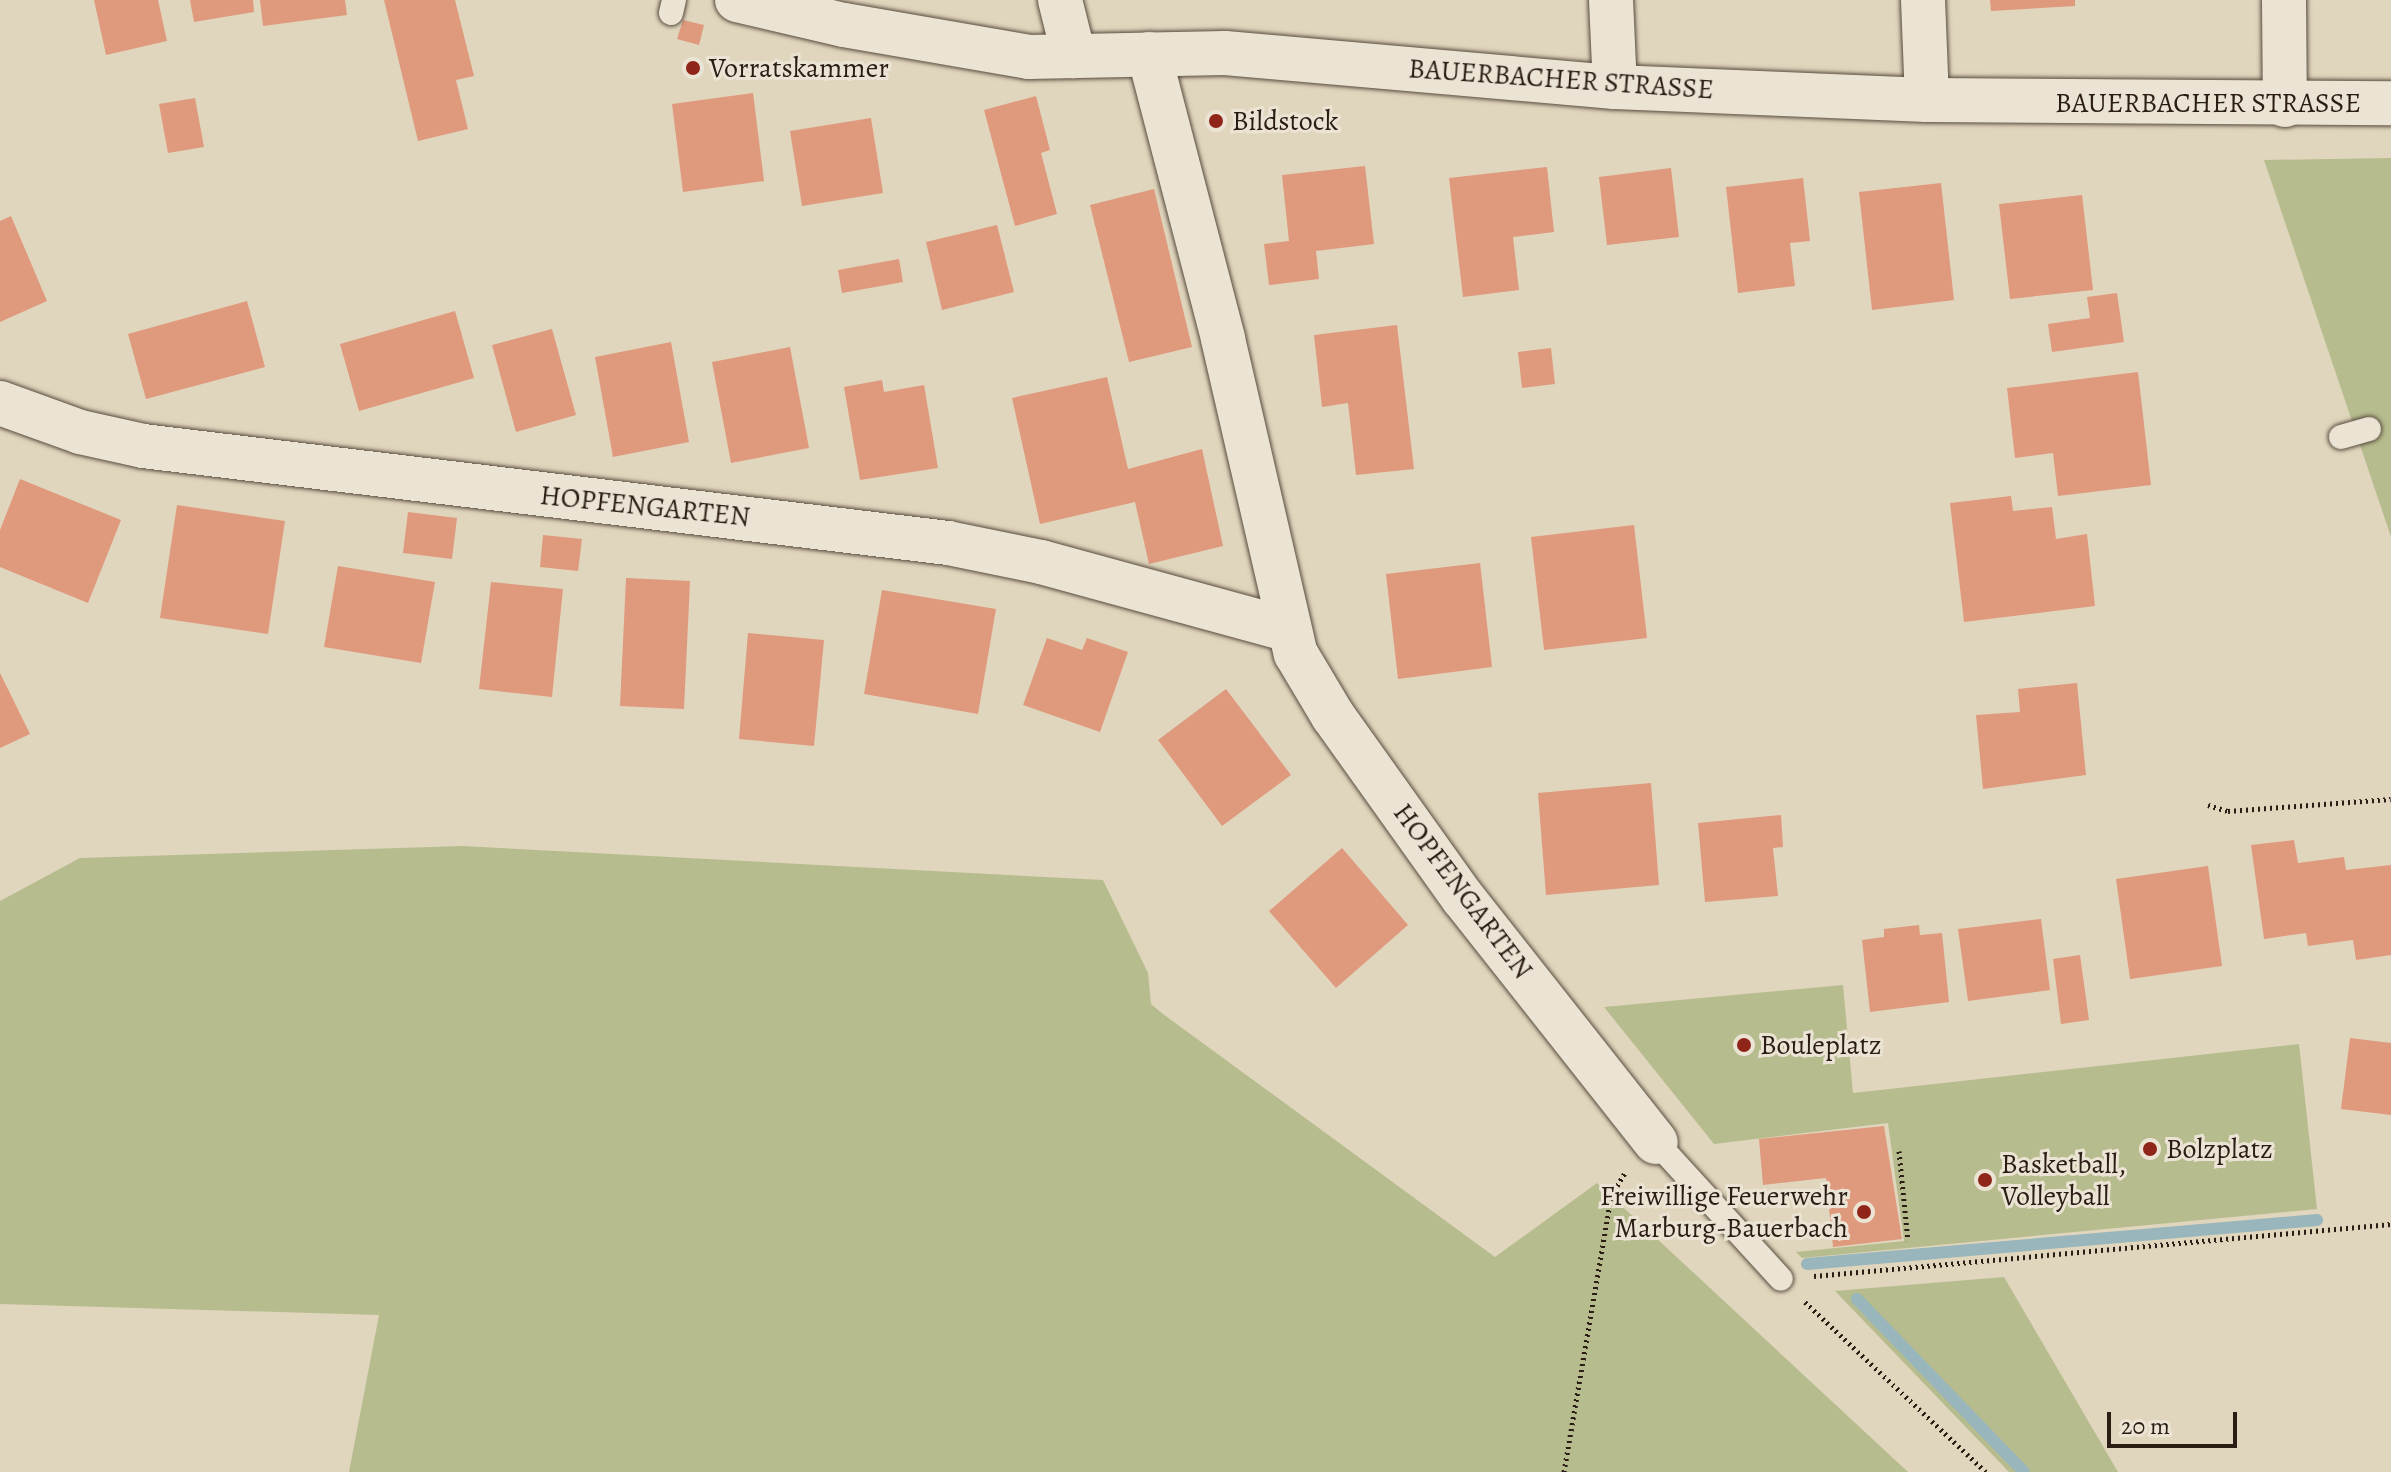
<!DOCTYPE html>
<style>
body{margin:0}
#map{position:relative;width:2391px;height:1472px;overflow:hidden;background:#e0d6bd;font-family:Alegreya,serif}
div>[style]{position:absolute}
.green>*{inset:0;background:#b7bc8e}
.stream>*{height:12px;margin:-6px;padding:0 6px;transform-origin:6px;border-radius:6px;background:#98b6bb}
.building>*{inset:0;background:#df997d}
.path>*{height:5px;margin-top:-2.5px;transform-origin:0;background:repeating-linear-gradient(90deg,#2b1d14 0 2px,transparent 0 6px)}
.roads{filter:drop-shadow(0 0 2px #584b3e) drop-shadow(0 0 2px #584b3e)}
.lane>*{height:24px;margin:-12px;padding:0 12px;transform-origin:12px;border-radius:12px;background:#ebe4d4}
.street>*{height:44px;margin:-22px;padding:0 22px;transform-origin:22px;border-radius:22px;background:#ebe4d4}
.secondary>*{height:44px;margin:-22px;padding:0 22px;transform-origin:22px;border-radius:22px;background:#ebe4d4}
.dots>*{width:22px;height:22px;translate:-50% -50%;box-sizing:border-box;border:4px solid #ebe4d4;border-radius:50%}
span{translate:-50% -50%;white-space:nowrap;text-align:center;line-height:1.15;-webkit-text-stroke:6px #ebe4d4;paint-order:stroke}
.poi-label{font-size:28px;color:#2b1d14}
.left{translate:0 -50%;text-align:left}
.right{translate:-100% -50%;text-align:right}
.street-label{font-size:28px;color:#2b1d14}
.scale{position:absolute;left:2107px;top:1412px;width:130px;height:36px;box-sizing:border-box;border:4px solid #2b1d14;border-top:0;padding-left:10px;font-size:24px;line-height:28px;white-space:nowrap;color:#2b1d14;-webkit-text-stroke:6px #ebe4d4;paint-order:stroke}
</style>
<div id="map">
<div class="green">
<div style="clip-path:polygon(2391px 158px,2391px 537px,2264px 160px)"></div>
<div style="clip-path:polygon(463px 846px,1103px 880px,1148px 973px,1151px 1004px,1163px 1014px,1495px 1257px,1597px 1183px,1908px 1472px,349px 1472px,379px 1315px,0 1304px,0 901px,80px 858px)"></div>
<div style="clip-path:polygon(1843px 985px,1853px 1093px,2299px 1044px,2317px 1209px,1802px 1258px,1796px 1252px,1904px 1241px,1888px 1123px,1714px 1144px,1604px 1007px)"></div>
<div style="clip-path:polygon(2004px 1277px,2118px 1472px,2009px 1472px,1835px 1291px)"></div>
</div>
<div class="stream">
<div style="left:1807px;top:1264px;width:512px;rotate:-4.93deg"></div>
<div style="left:1857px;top:1299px;width:240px;rotate:46deg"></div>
</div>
<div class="building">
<div style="clip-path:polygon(94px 0,158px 0,167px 41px,106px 55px)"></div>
<div style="clip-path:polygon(190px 0,253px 0,254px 12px,194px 22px)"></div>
<div style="clip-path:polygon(260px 0,345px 0,347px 15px,263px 26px)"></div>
<div style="clip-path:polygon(384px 0,455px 0,474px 76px,456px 80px,468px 129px,418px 141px)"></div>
<div style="clip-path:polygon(1990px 0,2075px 0,2075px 6px,1991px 11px)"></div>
<div style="clip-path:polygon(683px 20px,704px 25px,699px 45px,677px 39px)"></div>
<div style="clip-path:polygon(753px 93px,764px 181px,683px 192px,672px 104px)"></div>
<div style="clip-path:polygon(1036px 96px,1050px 150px,1041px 153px,1057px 214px,1015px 226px,984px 110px)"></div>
<div style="clip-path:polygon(195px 98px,204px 147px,168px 153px,159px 104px)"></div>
<div style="clip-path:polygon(871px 118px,883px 193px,802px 206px,790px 131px)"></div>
<div style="clip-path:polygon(1365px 166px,1374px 244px,1316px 251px,1319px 279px,1269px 285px,1264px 244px,1289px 241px,1282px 175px)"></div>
<div style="clip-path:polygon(1547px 167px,1554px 232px,1513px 237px,1519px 290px,1463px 297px,1449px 178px)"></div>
<div style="clip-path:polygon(1671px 168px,1679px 237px,1607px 245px,1599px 177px)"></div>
<div style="clip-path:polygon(1803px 178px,1810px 241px,1790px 243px,1795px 286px,1738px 293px,1726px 187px)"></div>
<div style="clip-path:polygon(1941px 183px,1954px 300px,1872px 310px,1859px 192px)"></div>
<div style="clip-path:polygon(1154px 189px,1192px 347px,1129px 362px,1090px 205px)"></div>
<div style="clip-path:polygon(2082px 195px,2093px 290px,2010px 299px,1999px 204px)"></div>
<div style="clip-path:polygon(11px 216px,47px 301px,0 322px,0 221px)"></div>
<div style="clip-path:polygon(997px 225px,1014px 292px,942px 310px,926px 242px)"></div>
<div style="clip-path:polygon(899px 259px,903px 282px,842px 293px,838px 270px)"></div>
<div style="clip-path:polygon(2117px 293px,2124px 342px,2052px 352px,2048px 324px,2090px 318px,2087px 297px)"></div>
<div style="clip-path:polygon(247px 301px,265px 367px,146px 399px,128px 334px)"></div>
<div style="clip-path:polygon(455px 311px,474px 378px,359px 411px,340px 344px)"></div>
<div style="clip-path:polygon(1397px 325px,1414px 469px,1356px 475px,1348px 403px,1322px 407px,1314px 335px)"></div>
<div style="clip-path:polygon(552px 329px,576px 415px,516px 432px,492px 345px)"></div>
<div style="clip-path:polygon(671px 342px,689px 442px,613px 457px,595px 357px)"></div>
<div style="clip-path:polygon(790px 347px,809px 448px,731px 463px,712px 362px)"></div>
<div style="clip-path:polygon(1551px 348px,1555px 384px,1522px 388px,1518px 352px)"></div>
<div style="clip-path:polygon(2138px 372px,2151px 485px,2058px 496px,2053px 453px,2015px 458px,2007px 388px)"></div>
<div style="clip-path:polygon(1107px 377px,1128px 469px,1202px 449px,1223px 546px,1149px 564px,1135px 502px,1040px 524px,1012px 398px)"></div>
<div style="clip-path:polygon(882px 380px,884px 392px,924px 385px,938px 468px,860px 480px,844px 387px)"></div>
<div style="clip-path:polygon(20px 479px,121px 520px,88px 603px,0 567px,0 530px)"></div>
<div style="clip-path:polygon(2011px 496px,2013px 511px,2052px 507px,2056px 539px,2087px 534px,2095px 606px,1964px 622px,1950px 503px)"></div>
<div style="clip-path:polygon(177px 505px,285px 521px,268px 634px,160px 618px)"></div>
<div style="clip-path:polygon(408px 512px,457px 518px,452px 559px,403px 553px)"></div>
<div style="clip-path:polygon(1634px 525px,1647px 638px,1544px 650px,1531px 537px)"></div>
<div style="clip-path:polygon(543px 535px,582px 539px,578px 571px,540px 567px)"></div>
<div style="clip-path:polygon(1480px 563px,1492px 667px,1398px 679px,1386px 574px)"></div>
<div style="clip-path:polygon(338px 566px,435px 582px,421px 663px,324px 647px)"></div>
<div style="clip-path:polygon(626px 578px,690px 581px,684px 709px,620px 706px)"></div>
<div style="clip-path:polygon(491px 582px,563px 589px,552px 697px,479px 689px)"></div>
<div style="clip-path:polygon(882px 590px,996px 609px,978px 714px,864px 694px)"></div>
<div style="clip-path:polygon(748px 633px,824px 640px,814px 746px,739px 739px)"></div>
<div style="clip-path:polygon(1047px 638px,1082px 650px,1087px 638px,1128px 652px,1100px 732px,1023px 705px)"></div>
<div style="clip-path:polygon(0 673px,30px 734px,0 748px)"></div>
<div style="clip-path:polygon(2077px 683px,2086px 775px,1983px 789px,1976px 715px,2020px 712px,2018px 689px)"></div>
<div style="clip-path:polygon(1226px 689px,1291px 775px,1222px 826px,1158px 740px)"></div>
<div style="clip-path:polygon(1651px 783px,1659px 885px,1546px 895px,1538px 793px)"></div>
<div style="clip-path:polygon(1781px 815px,1783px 847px,1773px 848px,1778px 896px,1705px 902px,1698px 823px)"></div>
<div style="clip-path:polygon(2294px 840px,2298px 863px,2344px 857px,2346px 870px,2391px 865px,2391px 955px,2356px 960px,2353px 940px,2308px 946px,2306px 933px,2264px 939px,2251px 845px)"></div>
<div style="clip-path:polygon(1342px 848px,1408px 925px,1336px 988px,1269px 911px)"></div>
<div style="clip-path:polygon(2208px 866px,2222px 966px,2130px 979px,2116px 879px)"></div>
<div style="clip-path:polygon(2041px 919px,2050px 990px,1968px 1001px,1958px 929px)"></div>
<div style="clip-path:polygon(1919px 925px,1920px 935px,1942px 933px,1949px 1002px,1870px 1012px,1862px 940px,1884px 937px,1884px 929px)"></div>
<div style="clip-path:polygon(2080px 955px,2089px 1020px,2061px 1024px,2053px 959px)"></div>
<div style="clip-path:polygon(2350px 1038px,2391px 1043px,2391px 1115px,2341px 1109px)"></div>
<div style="clip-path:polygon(1884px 1126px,1902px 1239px,1833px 1247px,1826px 1178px,1763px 1185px,1759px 1139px)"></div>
</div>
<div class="path">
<div style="left:2208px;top:805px;width:21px;rotate:17deg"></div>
<div style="left:2228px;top:811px;width:163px;rotate:-4.2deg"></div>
<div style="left:1899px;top:1151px;width:90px;rotate:84.3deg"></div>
<div style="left:1814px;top:1276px;width:579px;rotate:-5.15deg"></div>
<div style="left:1805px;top:1302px;width:248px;rotate:43.2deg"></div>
<div style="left:1564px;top:1472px;width:280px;rotate:-80.3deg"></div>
<div style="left:1611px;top:1196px;width:27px;rotate:-59deg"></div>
</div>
<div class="roads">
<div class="lane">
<div style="left:671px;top:13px;width:13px;rotate:-77deg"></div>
<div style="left:2341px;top:437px;width:29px;rotate:-16deg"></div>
<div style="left:1656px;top:1142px;width:185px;rotate:47.6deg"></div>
</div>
<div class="street">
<div style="left:1060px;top:0;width:58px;rotate:76deg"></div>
<div style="left:1611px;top:0;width:87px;rotate:87.4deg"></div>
<div style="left:1923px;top:0;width:100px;rotate:87.7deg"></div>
<div style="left:2284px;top:0;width:105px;rotate:89.5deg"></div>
<div style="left:1149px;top:54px;width:294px;rotate:75.4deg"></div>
<div style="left:1223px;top:339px;width:323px;rotate:77deg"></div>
<div style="left:1296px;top:654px;width:72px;rotate:59.2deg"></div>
<div style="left:1333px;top:716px;width:224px;rotate:54.5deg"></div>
<div style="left:1463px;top:898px;width:311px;rotate:51.7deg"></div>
<div style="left:0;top:403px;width:85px;rotate:19.9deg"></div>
<div style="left:80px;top:432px;width:65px;rotate:12.5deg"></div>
<div style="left:143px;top:446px;width:811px;rotate:6.87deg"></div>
<div style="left:948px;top:543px;width:95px;rotate:11.5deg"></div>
<div style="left:1041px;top:562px;width:254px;rotate:15.3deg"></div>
</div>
<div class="secondary">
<div style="left:737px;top:0;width:110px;rotate:13.2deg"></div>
<div style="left:844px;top:25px;width:188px;rotate:9.8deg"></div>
<div style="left:1029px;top:57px;width:196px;rotate:-1.2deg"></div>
<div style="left:1225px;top:53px;width:391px;rotate:5deg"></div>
<div style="left:1615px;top:87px;width:312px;rotate:2.4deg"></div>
<div style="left:1927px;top:100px;width:464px;rotate:0.4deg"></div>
</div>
</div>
<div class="dots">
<div style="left:693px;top:68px;background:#8f2418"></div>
<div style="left:1216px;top:121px;background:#8f2418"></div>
<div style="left:1744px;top:1045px;background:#8f2418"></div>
<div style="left:2150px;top:1149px;background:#8f2418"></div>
<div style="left:1985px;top:1180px;background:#8f2418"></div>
<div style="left:1864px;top:1212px;background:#8f2418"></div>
</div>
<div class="poi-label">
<span class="left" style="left:709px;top:68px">Vorratskammer</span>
<span class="left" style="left:1232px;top:121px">Bildstock</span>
<span class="left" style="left:1760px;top:1045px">Bouleplatz</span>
<span class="left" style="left:2166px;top:1149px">Bolzplatz</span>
<span class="left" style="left:2001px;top:1180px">Basketball,<br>Volleyball</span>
<span class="right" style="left:1848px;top:1212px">Freiwillige Feuerwehr<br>Marburg-Bauerbach</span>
</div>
<div class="street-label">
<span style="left:1561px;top:79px;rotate:4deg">BAUERBACHER STRASSE</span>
<span style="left:2208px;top:103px">BAUERBACHER STRASSE</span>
<span style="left:645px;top:506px;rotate:6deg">HOPFENGARTEN</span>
<span style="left:1463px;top:891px;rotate:53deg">HOPFENGARTEN</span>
</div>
<div class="scale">20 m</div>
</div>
